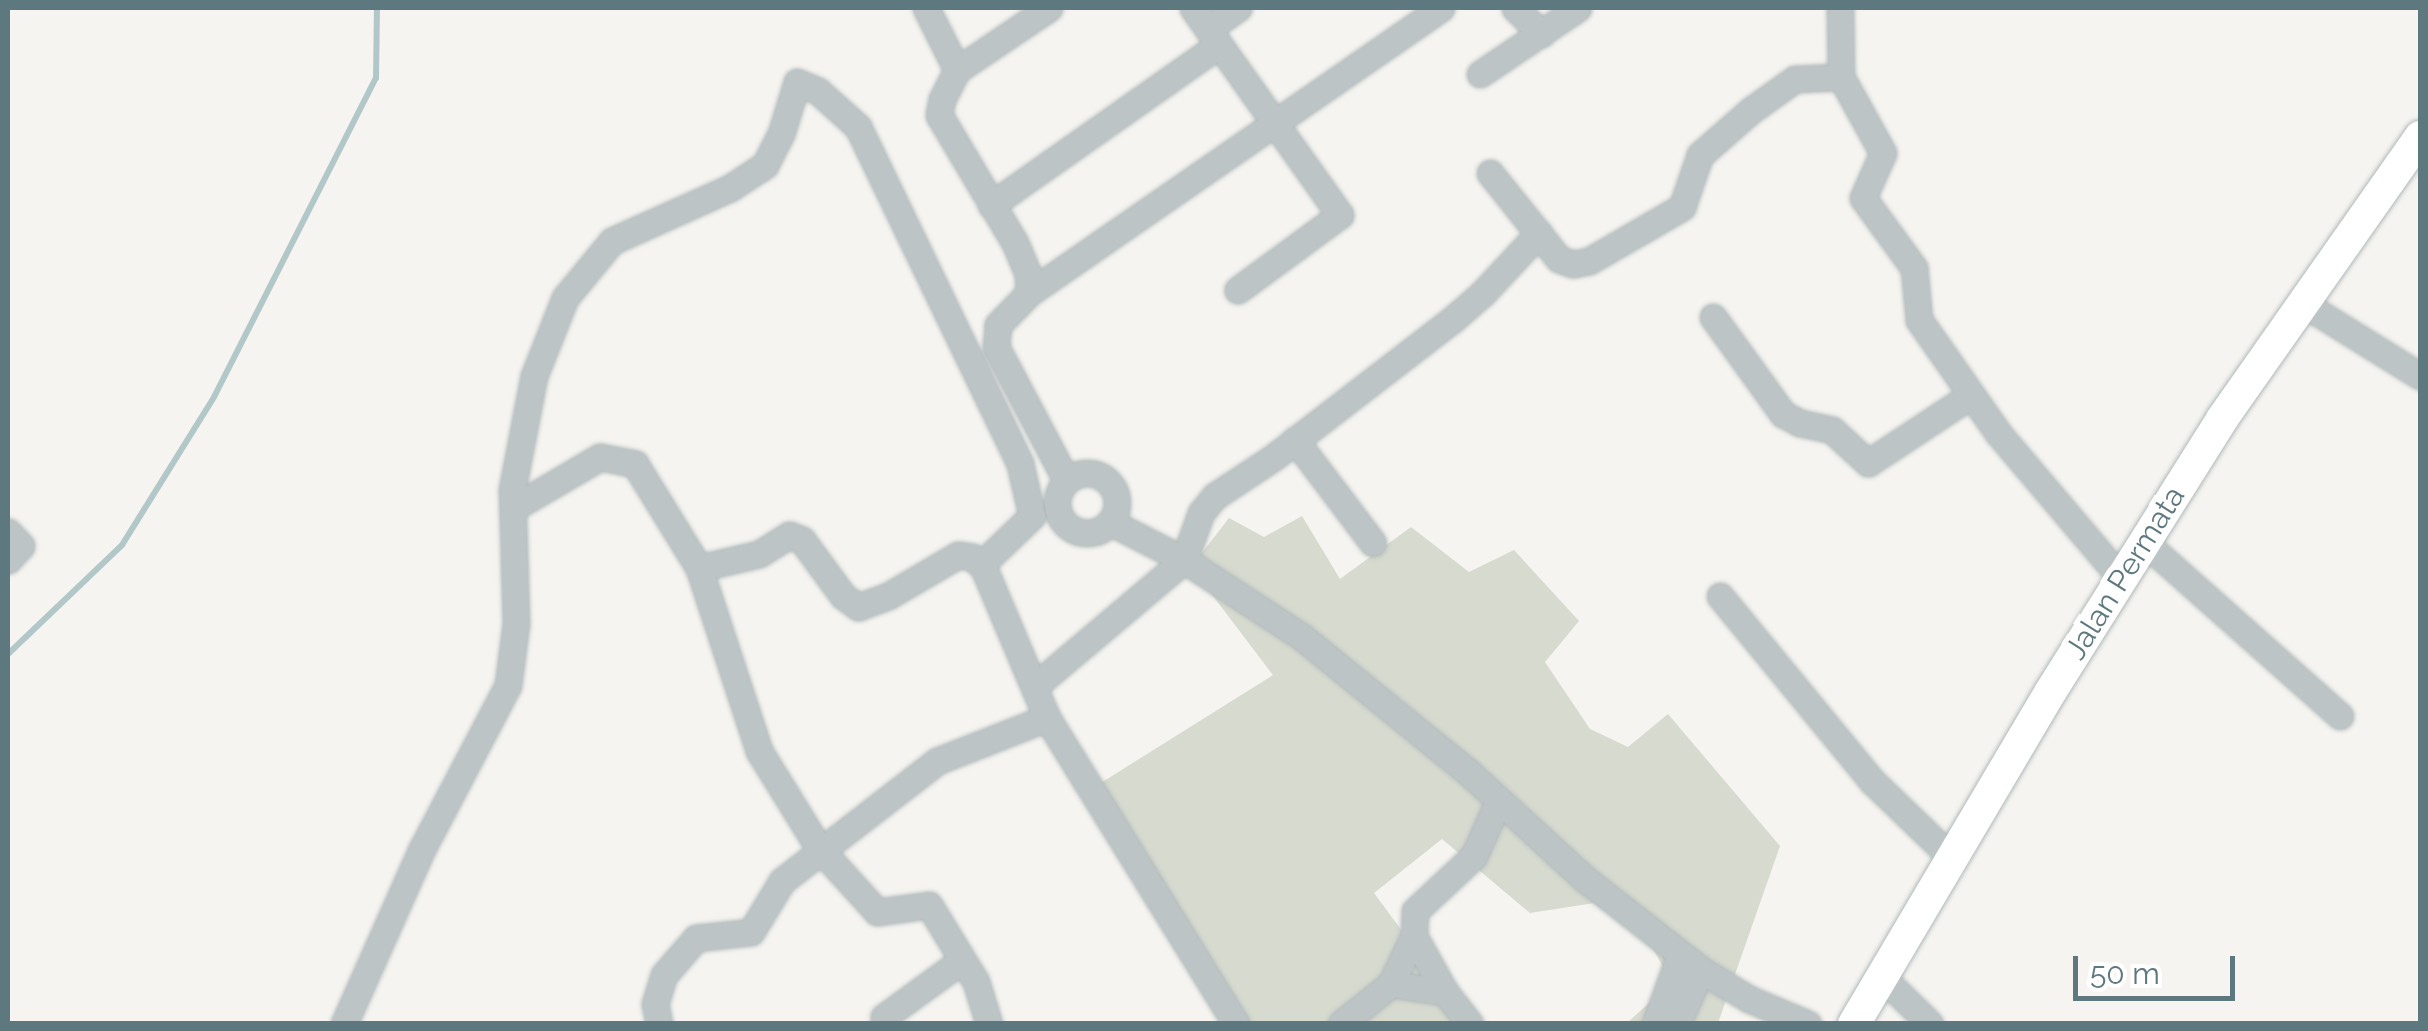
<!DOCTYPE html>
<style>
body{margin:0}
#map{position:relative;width:2428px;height:1031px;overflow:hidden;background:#f5f4f0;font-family:Raleway,sans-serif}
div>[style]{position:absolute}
.green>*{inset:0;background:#d6dacf}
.stream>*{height:6px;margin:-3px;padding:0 3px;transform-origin:3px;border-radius:3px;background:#b2c7c7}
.roads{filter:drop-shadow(0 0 2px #b0b8ba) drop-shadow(0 0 2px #b0b8ba)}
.minor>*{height:25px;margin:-12.5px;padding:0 12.5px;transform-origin:12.5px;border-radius:12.5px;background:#bdc4c6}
.minor>.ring{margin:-12.5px;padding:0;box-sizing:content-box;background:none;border:25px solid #bdc4c6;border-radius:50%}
.major>*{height:32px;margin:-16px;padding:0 16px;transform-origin:16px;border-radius:16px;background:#fff}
span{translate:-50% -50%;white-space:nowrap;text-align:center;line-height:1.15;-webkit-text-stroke:10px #fff;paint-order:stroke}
.street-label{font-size:30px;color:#5d787e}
.frame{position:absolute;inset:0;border:10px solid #5d787e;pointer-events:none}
.scale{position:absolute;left:2073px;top:956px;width:162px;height:45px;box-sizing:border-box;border:5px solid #5d787e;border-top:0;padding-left:12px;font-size:30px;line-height:35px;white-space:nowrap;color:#5d787e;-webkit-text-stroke:8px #fff;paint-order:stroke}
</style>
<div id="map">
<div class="green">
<div style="clip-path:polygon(1302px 516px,1340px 579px,1411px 527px,1469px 572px,1514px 550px,1579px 621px,1545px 662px,1590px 729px,1628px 747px,1668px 714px,1780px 846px,1718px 1023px,1627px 1023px,1672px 982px,1649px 942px,1594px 903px,1530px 913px,1442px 839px,1374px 893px,1470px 1023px,1239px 1023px,1096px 786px,1273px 675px,1191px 567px,1229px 518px,1264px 537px)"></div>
</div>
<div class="stream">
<div style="left:8px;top:654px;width:158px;rotate:-43.7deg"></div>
<div style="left:122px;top:545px;width:174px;rotate:-58.1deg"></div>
<div style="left:214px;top:397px;width:358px;rotate:-63.1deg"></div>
<div style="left:376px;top:78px;width:70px;rotate:-89.2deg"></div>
</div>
<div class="roads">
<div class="minor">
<div style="left:926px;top:8px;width:69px;rotate:63.4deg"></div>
<div style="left:957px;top:70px;width:33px;rotate:117deg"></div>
<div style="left:942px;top:99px;width:16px;rotate:101deg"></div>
<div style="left:939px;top:115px;width:149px;rotate:59.3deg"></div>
<div style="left:1015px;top:243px;width:34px;rotate:67deg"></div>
<div style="left:1028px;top:274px;width:19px;rotate:87deg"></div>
<div style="left:1029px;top:293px;width:45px;rotate:134.1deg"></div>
<div style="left:998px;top:325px;width:22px;rotate:95deg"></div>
<div style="left:996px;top:347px;width:150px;rotate:62.2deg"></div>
<div style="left:1193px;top:8px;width:254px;rotate:54.6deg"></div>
<div style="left:1340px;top:215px;width:127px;rotate:143.7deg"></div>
<div style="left:1515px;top:8px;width:37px;rotate:44deg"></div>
<div style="left:1840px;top:8px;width:69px;rotate:89.2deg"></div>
<div style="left:1841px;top:77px;width:87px;rotate:61.1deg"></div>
<div style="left:1883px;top:153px;width:49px;rotate:114deg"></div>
<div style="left:1863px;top:198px;width:87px;rotate:53.9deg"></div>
<div style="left:1914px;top:268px;width:52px;rotate:84.5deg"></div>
<div style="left:1919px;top:320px;width:138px;rotate:55deg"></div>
<div style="left:1998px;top:433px;width:192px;rotate:49.7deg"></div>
<div style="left:1208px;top:29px;width:37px;rotate:-35deg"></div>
<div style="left:957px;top:70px;width:111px;rotate:-34deg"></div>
<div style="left:1480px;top:74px;width:118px;rotate:-34deg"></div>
<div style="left:1490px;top:173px;width:110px;rotate:51.3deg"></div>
<div style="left:1559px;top:259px;width:15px;rotate:20deg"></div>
<div style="left:1573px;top:264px;width:16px;rotate:-11deg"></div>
<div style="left:1589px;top:261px;width:108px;rotate:-30.1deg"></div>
<div style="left:1682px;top:207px;width:55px;rotate:-70.9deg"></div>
<div style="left:1700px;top:155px;width:67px;rotate:-41.3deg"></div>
<div style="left:1750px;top:111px;width:55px;rotate:-35.4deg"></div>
<div style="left:1795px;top:79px;width:46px;rotate:-2.5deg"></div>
<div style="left:991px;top:205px;width:279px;rotate:-35.1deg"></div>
<div style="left:1029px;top:293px;width:501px;rotate:-34.67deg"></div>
<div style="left:2304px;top:304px;width:137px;rotate:31.8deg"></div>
<div style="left:1713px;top:317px;width:120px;rotate:54.2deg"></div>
<div style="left:1783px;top:414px;width:19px;rotate:28deg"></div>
<div style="left:1800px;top:423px;width:33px;rotate:12deg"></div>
<div style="left:1832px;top:430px;width:49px;rotate:42.5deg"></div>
<div style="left:1868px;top:463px;width:123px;rotate:-33.4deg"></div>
<div style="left:1295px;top:440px;width:129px;rotate:52.9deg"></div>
<div class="ring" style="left:1057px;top:473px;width:35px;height:35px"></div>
<div style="left:513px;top:508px;width:101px;rotate:-30.4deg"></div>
<div style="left:600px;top:457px;width:36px;rotate:11deg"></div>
<div style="left:635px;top:464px;width:122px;rotate:58.4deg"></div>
<div style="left:699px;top:568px;width:193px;rotate:71.8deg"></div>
<div style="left:759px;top:751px;width:114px;rotate:58.3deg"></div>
<div style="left:819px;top:848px;width:86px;rotate:47.8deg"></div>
<div style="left:877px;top:912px;width:52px;rotate:-7.7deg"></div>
<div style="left:929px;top:905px;width:90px;rotate:58.6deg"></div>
<div style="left:976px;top:982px;width:44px;rotate:72.8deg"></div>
<div style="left:1110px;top:522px;width:83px;rotate:27.2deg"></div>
<div style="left:1184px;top:560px;width:141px;rotate:33.1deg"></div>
<div style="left:1302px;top:637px;width:213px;rotate:39.1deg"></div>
<div style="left:1467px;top:771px;width:160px;rotate:42.5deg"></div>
<div style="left:1585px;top:879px;width:147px;rotate:38.1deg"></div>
<div style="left:1701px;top:970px;width:56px;rotate:31.1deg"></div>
<div style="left:1749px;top:999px;width:64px;rotate:23deg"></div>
<div style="left:8px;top:532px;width:19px;rotate:47deg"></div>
<div style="left:21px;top:546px;width:19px;rotate:133deg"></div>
<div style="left:2144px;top:542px;width:262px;rotate:41.6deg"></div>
<div style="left:699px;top:568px;width:62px;rotate:-13.1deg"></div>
<div style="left:759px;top:554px;width:36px;rotate:-32deg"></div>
<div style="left:789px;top:535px;width:14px;rotate:21deg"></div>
<div style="left:802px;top:540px;width:69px;rotate:53.8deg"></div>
<div style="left:843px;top:596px;width:19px;rotate:36deg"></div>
<div style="left:858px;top:607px;width:32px;rotate:-20deg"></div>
<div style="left:888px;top:596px;width:81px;rotate:-30.4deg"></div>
<div style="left:958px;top:555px;width:14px;rotate:8deg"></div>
<div style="left:972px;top:557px;width:15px;rotate:42deg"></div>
<div style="left:1720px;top:596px;width:241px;rotate:50.6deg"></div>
<div style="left:1873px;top:782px;width:110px;rotate:43.9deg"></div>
<div style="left:1035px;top:686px;width:195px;rotate:-40.2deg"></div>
<div style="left:1184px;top:560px;width:50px;rotate:-70.1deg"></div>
<div style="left:1201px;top:513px;width:22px;rotate:-51deg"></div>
<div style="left:1215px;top:496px;width:71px;rotate:-33.5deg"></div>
<div style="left:1274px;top:457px;width:225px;rotate:-37.6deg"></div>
<div style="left:1452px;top:320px;width:41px;rotate:-41.1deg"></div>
<div style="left:1483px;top:293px;width:82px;rotate:-47deg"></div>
<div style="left:1882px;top:977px;width:67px;rotate:44.4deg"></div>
<div style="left:1391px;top:984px;width:53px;rotate:-64.4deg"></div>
<div style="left:1445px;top:992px;width:64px;rotate:-119deg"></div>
<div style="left:1414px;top:936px;width:25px;rotate:-88deg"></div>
<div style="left:1415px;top:911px;width:81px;rotate:-43deg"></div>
<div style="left:1474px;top:856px;width:61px;rotate:-65.9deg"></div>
<div style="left:344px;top:1024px;width:192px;rotate:-66deg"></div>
<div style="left:422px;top:849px;width:185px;rotate:-62.3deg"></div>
<div style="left:508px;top:685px;width:63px;rotate:-82.6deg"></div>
<div style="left:516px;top:623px;width:133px;rotate:-91.7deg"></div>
<div style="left:512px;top:490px;width:116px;rotate:-79.1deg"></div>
<div style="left:534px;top:376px;width:84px;rotate:-68.3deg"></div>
<div style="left:565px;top:298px;width:74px;rotate:-50.5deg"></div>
<div style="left:612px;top:241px;width:129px;rotate:-24.2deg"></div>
<div style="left:730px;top:188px;width:42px;rotate:-33.3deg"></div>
<div style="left:765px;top:165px;width:35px;rotate:-63deg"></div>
<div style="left:781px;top:134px;width:54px;rotate:-72.9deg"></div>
<div style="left:797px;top:82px;width:23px;rotate:23deg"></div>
<div style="left:818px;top:91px;width:54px;rotate:42deg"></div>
<div style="left:858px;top:127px;width:374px;rotate:64.3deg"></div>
<div style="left:1020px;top:464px;width:53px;rotate:77deg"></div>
<div style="left:1032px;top:516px;width:69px;rotate:136.2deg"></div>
<div style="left:982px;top:564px;width:167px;rotate:67.1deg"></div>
<div style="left:1047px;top:718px;width:360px;rotate:58.3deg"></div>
<div style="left:659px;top:1024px;width:20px;rotate:-101deg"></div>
<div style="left:655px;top:1004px;width:30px;rotate:-73deg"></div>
<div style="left:664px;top:975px;width:49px;rotate:-49.1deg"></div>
<div style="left:696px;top:938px;width:55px;rotate:-6.2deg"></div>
<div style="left:751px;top:932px;width:60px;rotate:-58.7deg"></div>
<div style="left:782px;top:881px;width:196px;rotate:-37.7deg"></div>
<div style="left:937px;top:761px;width:118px;rotate:-21.4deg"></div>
<div style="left:884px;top:1024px;width:7px;rotate:-90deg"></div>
<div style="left:884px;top:1017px;width:95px;rotate:-36deg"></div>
<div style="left:1341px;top:1024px;width:64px;rotate:-38.7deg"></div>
<div style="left:1391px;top:984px;width:55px;rotate:8.4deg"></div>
<div style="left:1445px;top:992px;width:41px;rotate:52deg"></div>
<div style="left:1655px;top:1024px;width:73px;rotate:-70.1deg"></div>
<div style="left:1677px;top:1024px;width:59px;rotate:-66deg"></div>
</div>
<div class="major">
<div style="left:1854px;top:1024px;width:387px;rotate:-59.4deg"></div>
<div style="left:2051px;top:691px;width:321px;rotate:-57.8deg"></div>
<div style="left:2222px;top:419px;width:345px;rotate:-54.9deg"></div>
</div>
</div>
<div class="street-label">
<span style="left:2125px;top:573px;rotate:-58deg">Jalan Permata</span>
</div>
<div class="frame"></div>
<div class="scale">50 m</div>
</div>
